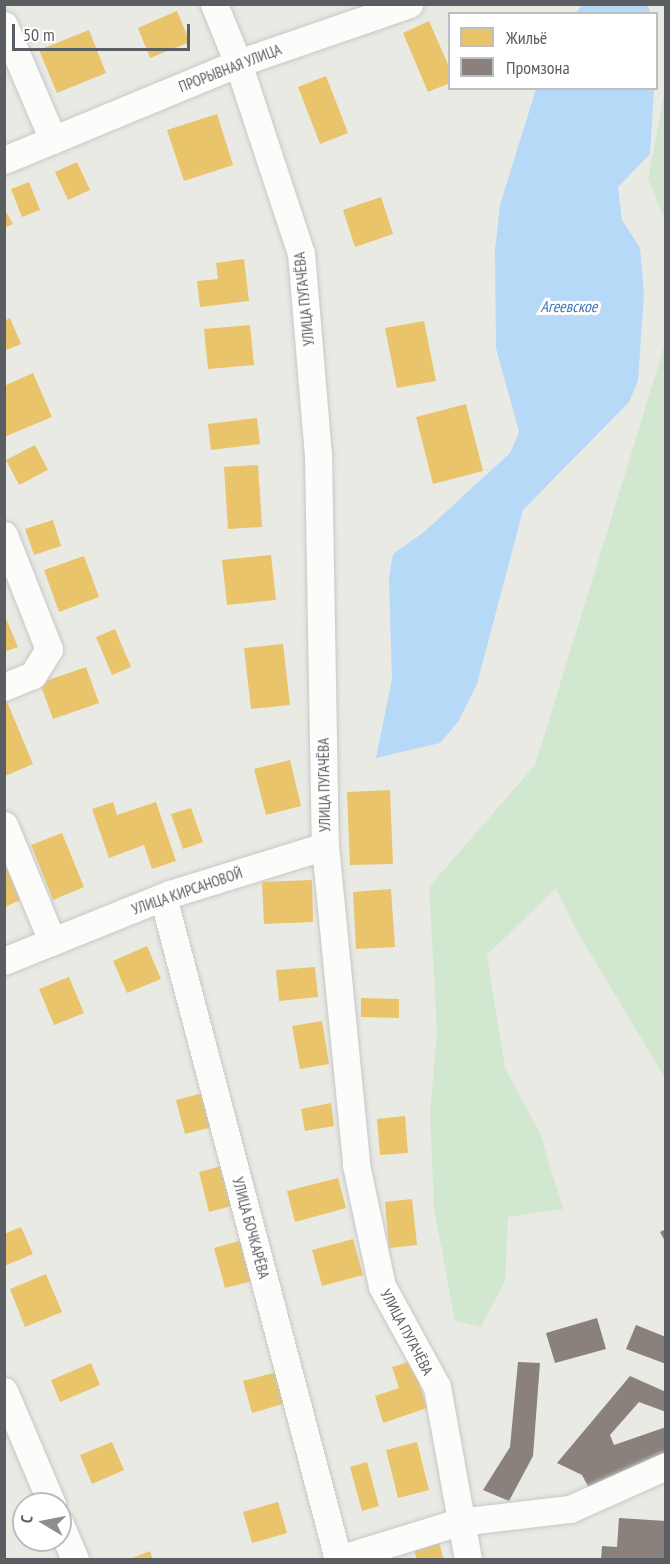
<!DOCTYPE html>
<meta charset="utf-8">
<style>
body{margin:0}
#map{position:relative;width:670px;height:1564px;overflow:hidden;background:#eaeae5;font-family:"PT Sans Narrow",sans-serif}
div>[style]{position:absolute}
.green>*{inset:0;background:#d2e7d0}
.water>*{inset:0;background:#b6d9f7}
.homes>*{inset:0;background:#e9c46a}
.industry>*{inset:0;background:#8a817c}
.roads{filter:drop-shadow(0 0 2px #c7c7c7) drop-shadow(0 0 2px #c7c7c7)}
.minor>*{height:27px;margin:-13.5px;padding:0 13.5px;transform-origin:13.5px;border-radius:13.5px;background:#fcfcfb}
span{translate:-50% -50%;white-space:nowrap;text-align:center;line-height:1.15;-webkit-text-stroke:6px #fff;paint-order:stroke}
.street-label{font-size:15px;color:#5a5d62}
.water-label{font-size:16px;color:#4077b9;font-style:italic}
.frame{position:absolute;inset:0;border:6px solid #5a5d62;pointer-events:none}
.legend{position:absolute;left:448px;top:12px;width:210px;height:78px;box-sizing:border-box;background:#fff;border:2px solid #bdbec0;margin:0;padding:8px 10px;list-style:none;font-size:18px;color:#5a5d62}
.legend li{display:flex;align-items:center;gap:12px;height:30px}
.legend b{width:30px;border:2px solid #bdbec0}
.north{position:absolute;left:12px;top:1492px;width:60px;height:60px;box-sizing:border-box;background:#fff;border:2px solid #bdbec0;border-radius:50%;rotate:280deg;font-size:16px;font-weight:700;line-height:24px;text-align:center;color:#5a5d62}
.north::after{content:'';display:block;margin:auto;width:21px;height:27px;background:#8c8e90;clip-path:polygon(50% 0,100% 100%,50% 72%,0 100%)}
.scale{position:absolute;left:12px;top:24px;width:178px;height:27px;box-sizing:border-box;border:3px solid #5a5d62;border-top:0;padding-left:8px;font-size:18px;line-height:21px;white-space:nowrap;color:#5a5d62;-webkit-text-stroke:4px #fff;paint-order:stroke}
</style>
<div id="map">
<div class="green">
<div style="clip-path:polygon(665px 88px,666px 221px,665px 221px,648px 179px)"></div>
<div style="clip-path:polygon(665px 344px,665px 1078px,574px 926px,556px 888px,487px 955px,505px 1068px,540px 1133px,563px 1209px,508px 1217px,505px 1281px,481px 1327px,455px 1321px,434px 1209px,430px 1112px,437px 1032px,429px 887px,535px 765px)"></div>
</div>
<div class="water">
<div style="clip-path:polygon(582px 5px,648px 5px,650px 13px,576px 13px)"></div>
<div style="clip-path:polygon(536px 89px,654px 89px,650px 154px,618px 187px,622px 220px,640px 248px,644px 294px,638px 381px,629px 402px,523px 510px,477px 684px,458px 722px,440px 743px,376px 758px,392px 679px,389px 577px,393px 554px,424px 532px,510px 453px,519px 432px,496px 348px,495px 250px,500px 205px)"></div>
</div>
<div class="homes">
<div style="clip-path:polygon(177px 11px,190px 42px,150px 58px,138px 28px)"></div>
<div style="clip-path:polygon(429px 21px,450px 69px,450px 83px,428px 92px,403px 33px)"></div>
<div style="clip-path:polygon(89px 30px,106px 73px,57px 93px,39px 50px)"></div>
<div style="clip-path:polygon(326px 76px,348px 133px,320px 144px,298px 87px)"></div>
<div style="clip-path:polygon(217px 114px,233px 165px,184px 181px,167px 130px)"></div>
<div style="clip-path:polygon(77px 162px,90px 190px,68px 200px,55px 172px)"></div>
<div style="clip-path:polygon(29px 182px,40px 210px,22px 217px,11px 189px)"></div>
<div style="clip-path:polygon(381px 197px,393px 234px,355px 247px,343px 210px)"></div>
<div style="clip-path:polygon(4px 208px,13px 224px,4px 228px)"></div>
<div style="clip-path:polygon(244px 259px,249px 301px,200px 307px,197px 281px,218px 279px,216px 263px)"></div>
<div style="clip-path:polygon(10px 318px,21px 344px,4px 351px,4px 321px)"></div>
<div style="clip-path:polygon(424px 321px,436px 381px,397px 388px,385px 328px)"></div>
<div style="clip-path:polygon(250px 325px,254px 365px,208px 369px,204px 329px)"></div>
<div style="clip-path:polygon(33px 373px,52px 417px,4px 437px,4px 386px)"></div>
<div style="clip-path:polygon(466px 404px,483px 471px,433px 484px,416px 417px)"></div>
<div style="clip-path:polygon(257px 418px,260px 444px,211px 450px,208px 424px)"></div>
<div style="clip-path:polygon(35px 445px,48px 470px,19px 485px,6px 460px)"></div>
<div style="clip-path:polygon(258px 465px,262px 527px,228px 529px,224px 467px)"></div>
<div style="clip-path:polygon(53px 520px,61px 546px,34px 555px,25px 529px)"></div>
<div style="clip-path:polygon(271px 555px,276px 600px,227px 605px,222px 560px)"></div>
<div style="clip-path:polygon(84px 556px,99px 597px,59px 612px,44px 570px)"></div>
<div style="clip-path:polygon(4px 614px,18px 647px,4px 652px)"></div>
<div style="clip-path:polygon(115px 629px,131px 667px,112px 675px,96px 637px)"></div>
<div style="clip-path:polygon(283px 644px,290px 705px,251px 709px,244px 648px)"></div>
<div style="clip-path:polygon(86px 667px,99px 703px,53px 719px,40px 683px)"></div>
<div style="clip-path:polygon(5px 697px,33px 764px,5px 776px)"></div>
<div style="clip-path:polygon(290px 760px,301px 806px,266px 815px,254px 769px)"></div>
<div style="clip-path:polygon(390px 790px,393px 864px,350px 865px,347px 792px)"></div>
<div style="clip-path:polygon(113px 802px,117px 815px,156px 802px,176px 861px,152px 869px,144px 845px,109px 858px,92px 809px)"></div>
<div style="clip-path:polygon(191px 808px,203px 842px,183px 849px,171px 814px)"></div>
<div style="clip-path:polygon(62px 833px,84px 887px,53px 900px,31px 845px)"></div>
<div style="clip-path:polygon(5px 864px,20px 900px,5px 907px)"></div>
<div style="clip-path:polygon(312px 880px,313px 922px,264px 924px,262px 882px)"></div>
<div style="clip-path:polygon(391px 889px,395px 947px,356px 949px,353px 892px)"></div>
<div style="clip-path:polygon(147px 946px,161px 979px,127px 993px,113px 961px)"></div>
<div style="clip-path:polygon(315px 967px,318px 997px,279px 1001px,276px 970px)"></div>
<div style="clip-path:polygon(69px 977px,84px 1013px,54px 1025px,39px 989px)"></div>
<div style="clip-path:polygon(361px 998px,399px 999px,399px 1018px,361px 1017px)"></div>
<div style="clip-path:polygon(322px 1021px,329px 1064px,300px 1069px,292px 1026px)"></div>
<div style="clip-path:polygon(203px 1093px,212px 1127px,185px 1134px,176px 1100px)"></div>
<div style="clip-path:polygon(331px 1103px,334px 1126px,305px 1131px,301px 1109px)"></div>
<div style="clip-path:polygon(405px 1116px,408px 1153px,380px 1155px,377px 1119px)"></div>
<div style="clip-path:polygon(229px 1164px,239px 1204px,209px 1212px,199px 1172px)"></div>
<div style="clip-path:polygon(338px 1178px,346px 1208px,295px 1222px,287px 1191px)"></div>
<div style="clip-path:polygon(412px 1199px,417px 1245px,389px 1248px,385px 1202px)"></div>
<div style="clip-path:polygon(21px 1227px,33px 1254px,4px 1266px,4px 1234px)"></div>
<div style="clip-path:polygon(246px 1239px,257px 1280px,225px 1288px,214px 1248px)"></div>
<div style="clip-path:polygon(353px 1239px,363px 1275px,322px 1286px,312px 1250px)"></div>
<div style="clip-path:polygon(46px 1274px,62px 1312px,25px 1327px,10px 1289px)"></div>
<div style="clip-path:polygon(412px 1361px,427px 1408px,383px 1423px,375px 1396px,399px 1388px,392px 1367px)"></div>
<div style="clip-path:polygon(91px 1363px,100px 1385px,60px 1402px,51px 1380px)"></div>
<div style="clip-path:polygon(281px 1371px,289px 1402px,252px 1413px,243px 1381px)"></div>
<div style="clip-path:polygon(112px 1442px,124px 1470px,92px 1484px,80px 1455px)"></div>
<div style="clip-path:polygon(417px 1442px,429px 1490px,398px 1498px,386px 1450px)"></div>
<div style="clip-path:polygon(367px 1462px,379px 1506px,362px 1511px,350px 1467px)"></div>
<div style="clip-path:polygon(278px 1502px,287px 1533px,252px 1543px,243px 1512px)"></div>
<div style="clip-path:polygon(437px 1535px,444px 1560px,417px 1560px,412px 1543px)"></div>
<div style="clip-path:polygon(150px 1551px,153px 1560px,130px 1560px,130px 1559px)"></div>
</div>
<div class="industry">
<div style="clip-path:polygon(666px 1229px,666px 1243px,660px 1232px)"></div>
<div style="clip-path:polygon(597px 1318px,606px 1349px,555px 1363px,546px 1333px)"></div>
<div style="clip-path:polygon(636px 1325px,666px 1337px,666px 1364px,626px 1349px)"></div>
<div style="clip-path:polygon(518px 1362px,540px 1363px,533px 1456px,509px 1501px,483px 1490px,510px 1447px)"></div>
<div style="clip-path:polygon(630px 1376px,666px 1392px,666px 1412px,639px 1402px,610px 1435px,614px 1445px,666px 1427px,666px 1454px,590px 1490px,582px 1475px,557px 1463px)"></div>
<div style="clip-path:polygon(619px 1518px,666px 1521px,666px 1560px,601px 1560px,602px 1546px,617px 1547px)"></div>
</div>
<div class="roads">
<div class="minor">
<div style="left:214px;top:4px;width:64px;rotate:67.9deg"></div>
<div style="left:238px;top:63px;width:200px;rotate:71.7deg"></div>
<div style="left:301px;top:253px;width:202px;rotate:85.2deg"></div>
<div style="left:318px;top:454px;width:392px;rotate:89deg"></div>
<div style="left:325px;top:846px;width:321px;rotate:84.4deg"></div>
<div style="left:356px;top:1165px;width:124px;rotate:77.9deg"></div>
<div style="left:382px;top:1286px;width:115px;rotate:61.4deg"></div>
<div style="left:437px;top:1387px;width:176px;rotate:79.8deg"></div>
<div style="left:4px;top:25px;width:125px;rotate:66.9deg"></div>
<div style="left:4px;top:160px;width:253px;rotate:-22.5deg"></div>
<div style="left:238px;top:63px;width:181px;rotate:-19deg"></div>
<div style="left:4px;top:535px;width:123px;rotate:68.5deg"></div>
<div style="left:49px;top:649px;width:31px;rotate:122deg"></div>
<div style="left:33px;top:675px;width:31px;rotate:158deg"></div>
<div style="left:4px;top:825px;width:126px;rotate:67.5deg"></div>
<div style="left:163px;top:897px;width:685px;rotate:75.19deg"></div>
<div style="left:4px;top:961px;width:179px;rotate:-22deg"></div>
<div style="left:170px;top:894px;width:162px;rotate:-17.2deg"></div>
<div style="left:4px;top:1391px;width:123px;rotate:67deg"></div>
<div style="left:60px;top:1524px;width:39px;rotate:67deg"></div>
<div style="left:336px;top:1560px;width:129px;rotate:-17.2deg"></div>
<div style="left:459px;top:1522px;width:112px;rotate:-6.7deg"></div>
<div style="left:570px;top:1509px;width:105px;rotate:-24.1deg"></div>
</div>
</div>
<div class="street-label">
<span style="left:230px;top:68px;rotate:-21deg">ПРОРЫВНАЯ УЛИЦА</span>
<span style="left:304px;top:299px;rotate:-96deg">УЛИЦА ПУГАЧЁВА</span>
<span style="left:324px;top:785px;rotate:-91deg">УЛИЦА ПУГАЧЁВА</span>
<span style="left:187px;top:891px;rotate:-19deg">УЛИЦА КИРСАНОВОЙ</span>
<span style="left:251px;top:1228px;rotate:75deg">УЛИЦА БОЧКАРЁВА</span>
<span style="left:407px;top:1332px;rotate:62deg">УЛИЦА ПУГАЧЁВА</span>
</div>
<div class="water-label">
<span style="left:569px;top:306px">Агеевское</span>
</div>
<div class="frame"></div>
<ul class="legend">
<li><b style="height:16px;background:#e9c46a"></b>Жильё</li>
<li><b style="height:16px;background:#8a817c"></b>Промзона</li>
</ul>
<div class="north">С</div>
<div class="scale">50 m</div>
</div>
